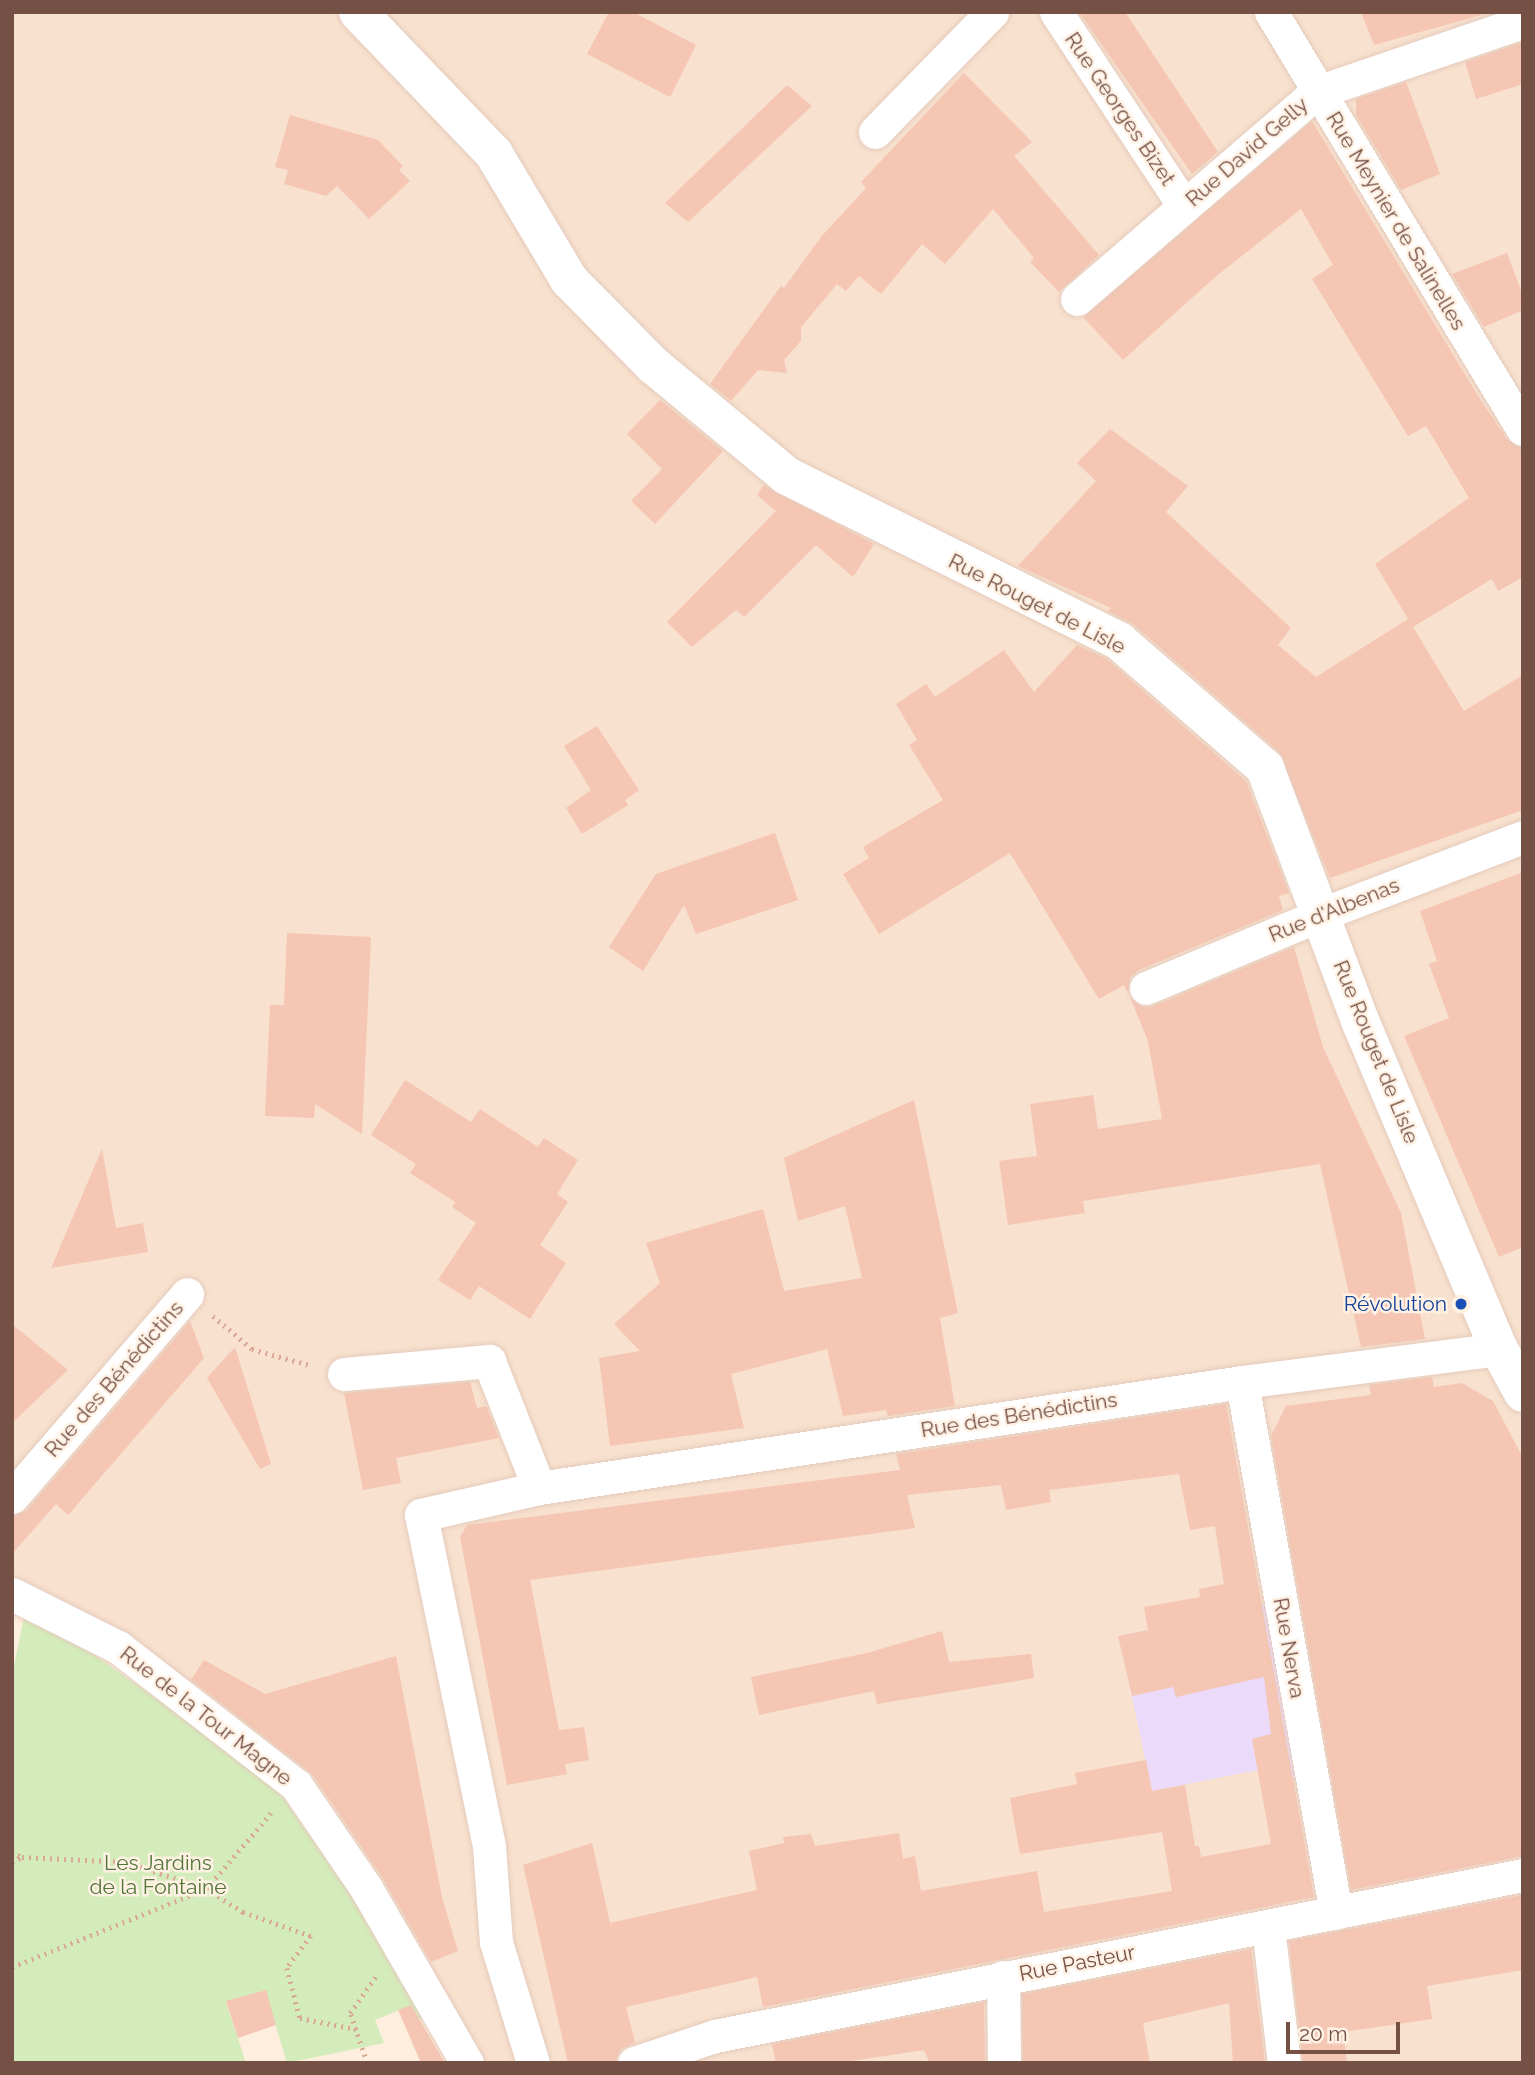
<!DOCTYPE html>
<meta charset="utf-8">
<style>
body{margin:0}
#map{position:relative;width:1535px;height:2075px;overflow:hidden;background:#feeedd;font-family:Raleway,sans-serif}
div>[style]{position:absolute}
.residential>*{inset:0;background:#f8e1ce}
.education>*{inset:0;background:#ebdafa}
.green>*{inset:0;background:#d4ecbb}
.building>*{inset:0;background:#f5c6b3}
.path>*{height:4.5px;margin-top:-2.25px;transform-origin:0;background:repeating-linear-gradient(90deg,#d9a996 0 2px,transparent 0 7px)}
.roads{filter:drop-shadow(0 0 2px #e4cabc) drop-shadow(0 0 2px #e4cabc)}
.street>*{height:33px;margin:-16.5px;padding:0 16.5px;transform-origin:16.5px;border-radius:16.5px;background:#fff}
.secondary>*{height:38px;margin:-19px;padding:0 19px;transform-origin:19px;border-radius:19px;background:#fff}
.dots>*{width:19px;height:19px;translate:-50% -50%;box-sizing:border-box;border:4px solid #fff2e5;border-radius:50%}
span{translate:-50% -50%;white-space:nowrap;text-align:center;line-height:1.15;-webkit-text-stroke:5px #fff2e5;paint-order:stroke}
.street-label{font-size:21px;color:#755044}
.transit-label{font-size:21px;color:#164399}
.right{translate:-100% -50%;text-align:right}
.park-label{font-size:21px;color:#527639}
.frame{position:absolute;inset:0;border:14px solid #755044;pointer-events:none}
.scale{position:absolute;left:1286px;top:2022px;width:114px;height:32px;box-sizing:border-box;border:4px solid #755044;border-top:0;padding-left:9px;font-size:21px;line-height:24px;white-space:nowrap;color:#755044;-webkit-text-stroke:5px #fff2e5;paint-order:stroke}
</style>
<div id="map">
<div class="residential">
<div style="clip-path:polygon(12px 12px,1523px 12px,1523px 2063px,459px 2063px,304px 1783px,142px 1644px,12px 1585px)"></div>
</div>
<div class="education">
<div style="clip-path:polygon(1265px 1604px,1295px 1777px,1262px 1784px,1258px 1770px,1152px 1791px,1119px 1636px)"></div>
</div>
<div class="green">
<div style="clip-path:polygon(26px 1607px,271px 1779px,433px 2015px,408px 2022px,399px 2010px,375px 2020px,384px 2043px,287px 2063px,265px 1990px,226px 2002px,246px 2063px,12px 2063px,12px 1676px)"></div>
</div>
<div class="building">
<div style="clip-path:polygon(609px 12px,633px 12px,696px 45px,670px 97px,587px 54px)"></div>
<div style="clip-path:polygon(1079px 12px,1125px 12px,1218px 152px,1192px 174px)"></div>
<div style="clip-path:polygon(1361px 12px,1492px 12px,1374px 45px)"></div>
<div style="clip-path:polygon(1523px 42px,1523px 84px,1476px 99px,1465px 62px)"></div>
<div style="clip-path:polygon(964px 73px,1032px 142px,1014px 156px,1099px 255px,1059px 292px,1030px 262px,1034px 258px,993px 209px,945px 264px,922px 244px,881px 294px,859px 276px,846px 291px,837px 284px,801px 327px,801px 341px,784px 360px,787px 373px,758px 370px,731px 401px,710px 384px,781px 286px,784px 288px,821px 237px,866px 188px,861px 182px)"></div>
<div style="clip-path:polygon(1406px 82px,1440px 174px,1401px 190px,1356px 115px,1356px 99px)"></div>
<div style="clip-path:polygon(787px 85px,812px 106px,688px 222px,665px 203px)"></div>
<div style="clip-path:polygon(290px 115px,378px 140px,403px 166px,399px 170px,410px 181px,369px 219px,337px 186px,326px 196px,284px 184px,288px 170px,275px 167px)"></div>
<div style="clip-path:polygon(1312px 121px,1478px 396px,1507px 439px,1523px 448px,1523px 577px,1498px 591px,1492px 579px,1413px 627px,1464px 711px,1523px 675px,1523px 810px,1330px 878px,1279px 752px,1133px 624px,1108px 611px,1111px 608px,1018px 566px,1096px 481px,1077px 463px,1110px 429px,1188px 486px,1166px 512px,1291px 628px,1278px 645px,1316px 677px,1408px 619px,1375px 564px,1469px 498px,1426px 426px,1408px 436px,1312px 279px,1333px 265px,1301px 209px,1214px 278px,1123px 360px,1083px 317px)"></div>
<div style="clip-path:polygon(1507px 253px,1523px 296px,1523px 310px,1484px 327px,1452px 274px)"></div>
<div style="clip-path:polygon(660px 400px,723px 451px,655px 524px,631px 501px,662px 469px,627px 434px)"></div>
<div style="clip-path:polygon(764px 485px,874px 544px,853px 577px,816px 545px,744px 617px,736px 610px,692px 647px,667px 622px,776px 511px,757px 495px)"></div>
<div style="clip-path:polygon(1077px 645px,1107px 659px,1246px 781px,1289px 893px,1279px 896px,1283px 910px,1139px 970px,1130px 977px,1128px 993px,1124px 985px,1099px 999px,1010px 853px,879px 934px,843px 874px,869px 858px,863px 847px,943px 800px,909px 745px,917px 740px,896px 704px,926px 684px,935px 697px,1004px 650px,1034px 692px)"></div>
<div style="clip-path:polygon(597px 726px,639px 790px,625px 800px,628px 805px,582px 834px,566px 808px,591px 790px,564px 746px)"></div>
<div style="clip-path:polygon(775px 833px,798px 900px,696px 934px,684px 905px,643px 971px,609px 947px,656px 874px)"></div>
<div style="clip-path:polygon(1523px 872px,1523px 1247px,1499px 1257px,1404px 1036px,1449px 1018px,1429px 964px,1437px 961px,1420px 911px)"></div>
<div style="clip-path:polygon(287px 933px,371px 937px,362px 1134px,315px 1104px,314px 1118px,265px 1116px,270px 1005px,284px 1005px)"></div>
<div style="clip-path:polygon(1294px 947px,1323px 1047px,1401px 1213px,1425px 1339px,1361px 1347px,1320px 1164px,1083px 1201px,1085px 1213px,1008px 1225px,999px 1161px,1037px 1156px,1030px 1104px,1093px 1095px,1098px 1129px,1162px 1119px,1148px 1041px,1130px 997px,1143px 1007px,1153px 1006px)"></div>
<div style="clip-path:polygon(405px 1080px,471px 1122px,480px 1109px,538px 1147px,544px 1138px,578px 1160px,557px 1194px,568px 1202px,540px 1245px,566px 1263px,530px 1319px,479px 1286px,470px 1300px,438px 1280px,476px 1223px,452px 1207px,455px 1202px,410px 1173px,416px 1164px,371px 1135px)"></div>
<div style="clip-path:polygon(914px 1100px,958px 1313px,940px 1318px,955px 1406px,888px 1416px,886px 1410px,843px 1416px,827px 1349px,731px 1374px,744px 1428px,610px 1446px,599px 1358px,640px 1351px,614px 1324px,660px 1283px,646px 1243px,763px 1209px,784px 1291px,862px 1278px,845px 1206px,798px 1221px,784px 1158px)"></div>
<div style="clip-path:polygon(102px 1149px,116px 1228px,143px 1223px,148px 1252px,51px 1268px)"></div>
<div style="clip-path:polygon(190px 1321px,204px 1358px,68px 1515px,56px 1504px,12px 1554px,12px 1516px,27px 1510px)"></div>
<div style="clip-path:polygon(12px 1324px,68px 1370px,12px 1423px)"></div>
<div style="clip-path:polygon(235px 1347px,271px 1464px,260px 1469px,207px 1378px)"></div>
<div style="clip-path:polygon(1432px 1377px,1434px 1387px,1462px 1383px,1493px 1401px,1523px 1458px,1523px 1856px,1351px 1890px,1271px 1436px,1286px 1406px,1371px 1395px,1369px 1385px)"></div>
<div style="clip-path:polygon(470px 1382px,477px 1408px,486px 1406px,499px 1438px,396px 1458px,401px 1483px,363px 1490px,344px 1393px)"></div>
<div style="clip-path:polygon(1226px 1404px,1314px 1897px,763px 2007px,757px 1977px,626px 2007px,635px 2042px,620px 2050px,615px 2063px,568px 2063px,523px 1865px,592px 1843px,610px 1923px,757px 1890px,749px 1851px,784px 1843px,783px 1837px,811px 1834px,815px 1846px,899px 1833px,903px 1859px,915px 1856px,921px 1891px,1037px 1871px,1044px 1912px,1172px 1891px,1162px 1832px,1020px 1854px,1010px 1798px,1077px 1784px,1075px 1773px,1146px 1760px,1152px 1791px,1185px 1785px,1195px 1846px,1199px 1846px,1201px 1857px,1271px 1844px,1252px 1739px,1271px 1734px,1264px 1677px,1176px 1697px,1173px 1687px,1132px 1696px,1118px 1636px,1148px 1630px,1144px 1607px,1200px 1597px,1199px 1589px,1224px 1584px,1215px 1526px,1190px 1530px,1179px 1474px,1049px 1490px,1051px 1502px,1006px 1510px,1001px 1485px,907px 1495px,915px 1528px,530px 1580px,559px 1730px,584px 1727px,589px 1760px,565px 1764px,567px 1774px,507px 1785px,460px 1537px,467px 1525px,900px 1470px,896px 1454px)"></div>
<div style="clip-path:polygon(942px 1631px,949px 1662px,1031px 1654px,1034px 1678px,877px 1704px,874px 1691px,759px 1715px,751px 1677px,867px 1653px)"></div>
<div style="clip-path:polygon(396px 1656px,442px 1897px,458px 1951px,431px 1962px,382px 1877px,312px 1774px,191px 1680px,204px 1660px,265px 1694px)"></div>
<div style="clip-path:polygon(1523px 1895px,1523px 1970px,1427px 1986px,1432px 2019px,1343px 2032px,1347px 2063px,1303px 2063px,1289px 1941px)"></div>
<div style="clip-path:polygon(1251px 1949px,1265px 2063px,1233px 2063px,1229px 2003px,1143px 2023px,1150px 2063px,1023px 2063px,1022px 1994px)"></div>
<div style="clip-path:polygon(266px 1990px,276px 2025px,238px 2038px,226px 2001px)"></div>
<div style="clip-path:polygon(984px 2002px,985px 2063px,930px 2063px,924px 2050px,838px 2063px,776px 2063px,772px 2044px)"></div>
<div style="clip-path:polygon(411px 2005px,445px 2063px,421px 2063px,398px 2010px)"></div>
</div>
<div class="path">
<div style="left:213px;top:1316px;width:51px;rotate:40.2deg"></div>
<div style="left:252px;top:1349px;width:59px;rotate:15.7deg"></div>
<div style="left:12px;top:1851px;width:11px;rotate:34deg"></div>
<div style="left:12px;top:1862px;width:11px;rotate:-27deg"></div>
<div style="left:22px;top:1857px;width:105px;rotate:2.7deg"></div>
<div style="left:127px;top:1862px;width:83px;rotate:18.9deg"></div>
<div style="left:206px;top:1889px;width:44px;rotate:31.9deg"></div>
<div style="left:243px;top:1912px;width:72px;rotate:19.4deg"></div>
<div style="left:311px;top:1936px;width:40px;rotate:127deg"></div>
<div style="left:287px;top:1968px;width:52px;rotate:75.4deg"></div>
<div style="left:300px;top:2018px;width:57px;rotate:11.1deg"></div>
<div style="left:12px;top:1967px;width:209px;rotate:-21.9deg"></div>
<div style="left:206px;top:1889px;width:101px;rotate:-49.4deg"></div>
<div style="left:367px;top:2063px;width:53px;rotate:-108.8deg"></div>
<div style="left:350px;top:2013px;width:45px;rotate:-54.9deg"></div>
</div>
<div class="roads">
<div class="street">
<div style="left:1056px;top:12px;width:232px;rotate:56.6deg"></div>
<div style="left:1271px;top:12px;width:487px;rotate:58.9deg"></div>
<div style="left:875px;top:132px;width:168px;rotate:-45.7deg"></div>
<div style="left:1077px;top:299px;width:317px;rotate:-40.8deg"></div>
<div style="left:1317px;top:92px;width:218px;rotate:-18.8deg"></div>
<div style="left:1146px;top:988px;width:191px;rotate:-22.8deg"></div>
<div style="left:1322px;top:914px;width:215px;rotate:-21deg"></div>
<div style="left:344px;top:1374px;width:146px;rotate:-5.1deg"></div>
<div style="left:489px;top:1361px;width:136px;rotate:68.5deg"></div>
<div style="left:1242px;top:1382px;width:539px;rotate:79.96deg"></div>
<div style="left:12px;top:1497px;width:268px;rotate:-49.2deg"></div>
<div style="left:12px;top:1594px;width:119px;rotate:26.6deg"></div>
<div style="left:118px;top:1647px;width:225px;rotate:37.8deg"></div>
<div style="left:296px;top:1785px;width:125px;rotate:55.8deg"></div>
<div style="left:366px;top:1888px;width:202px;rotate:60deg"></div>
<div style="left:1268px;top:1927px;width:137px;rotate:83.3deg"></div>
<div style="left:1003px;top:1977px;width:86px;rotate:89.3deg"></div>
<div style="left:533px;top:2063px;width:127px;rotate:-107deg"></div>
<div style="left:496px;top:1942px;width:96px;rotate:-94.2deg"></div>
<div style="left:489px;top:1846px;width:338px;rotate:-101.6deg"></div>
<div style="left:421px;top:1515px;width:121px;rotate:-12.9deg"></div>
<div style="left:539px;top:1488px;width:711px;rotate:-8.57deg"></div>
<div style="left:1242px;top:1382px;width:259px;rotate:-7.3deg"></div>
<div style="left:634px;top:2063px;width:85px;rotate:-18.4deg"></div>
<div style="left:715px;top:2036px;width:824px;rotate:-11.27deg"></div>
</div>
<div class="secondary">
<div style="left:358px;top:12px;width:197px;rotate:46.2deg"></div>
<div style="left:494px;top:154px;width:147px;rotate:59.2deg"></div>
<div style="left:569px;top:280px;width:120px;rotate:45.3deg"></div>
<div style="left:653px;top:365px;width:174px;rotate:39.6deg"></div>
<div style="left:787px;top:476px;width:371px;rotate:26.4deg"></div>
<div style="left:1119px;top:641px;width:194px;rotate:41deg"></div>
<div style="left:1265px;top:768px;width:272px;rotate:69.4deg"></div>
<div style="left:1361px;top:1023px;width:354px;rotate:67.1deg"></div>
<div style="left:1499px;top:1349px;width:50px;rotate:61.4deg"></div>
</div>
</div>
<div class="dots">
<div style="left:1461px;top:1304px;background:#1a4fb4"></div>
</div>
<div class="street-label">
<span style="left:1120px;top:109px;rotate:56deg">Rue Georges Bizet</span>
<span style="left:1247px;top:152px;rotate:-41deg">Rue David Gelly</span>
<span style="left:1396px;top:221px;rotate:59deg">Rue Meynier de Salinelles</span>
<span style="left:1037px;top:604px;rotate:27deg">Rue Rouget de Lisle</span>
<span style="left:1334px;top:910px;rotate:-22deg">Rue d'Albenas</span>
<span style="left:1376px;top:1052px;rotate:68deg">Rue Rouget de Lisle</span>
<span style="left:114px;top:1379px;rotate:-49deg">Rue des Bénédictins</span>
<span style="left:1019px;top:1415px;rotate:-9deg">Rue des Bénédictins</span>
<span style="left:1289px;top:1648px;rotate:80deg">Rue Nerva</span>
<span style="left:206px;top:1716px;rotate:38deg">Rue de la Tour Magne</span>
<span style="left:1077px;top:1963px;rotate:-11deg">Rue Pasteur</span>
</div>
<div class="transit-label">
<span class="right" style="left:1447px;top:1304px">Révolution</span>
</div>
<div class="park-label">
<span style="left:158px;top:1875px">Les Jardins<br>de la Fontaine</span>
</div>
<div class="frame"></div>
<div class="scale">20 m</div>
</div>
